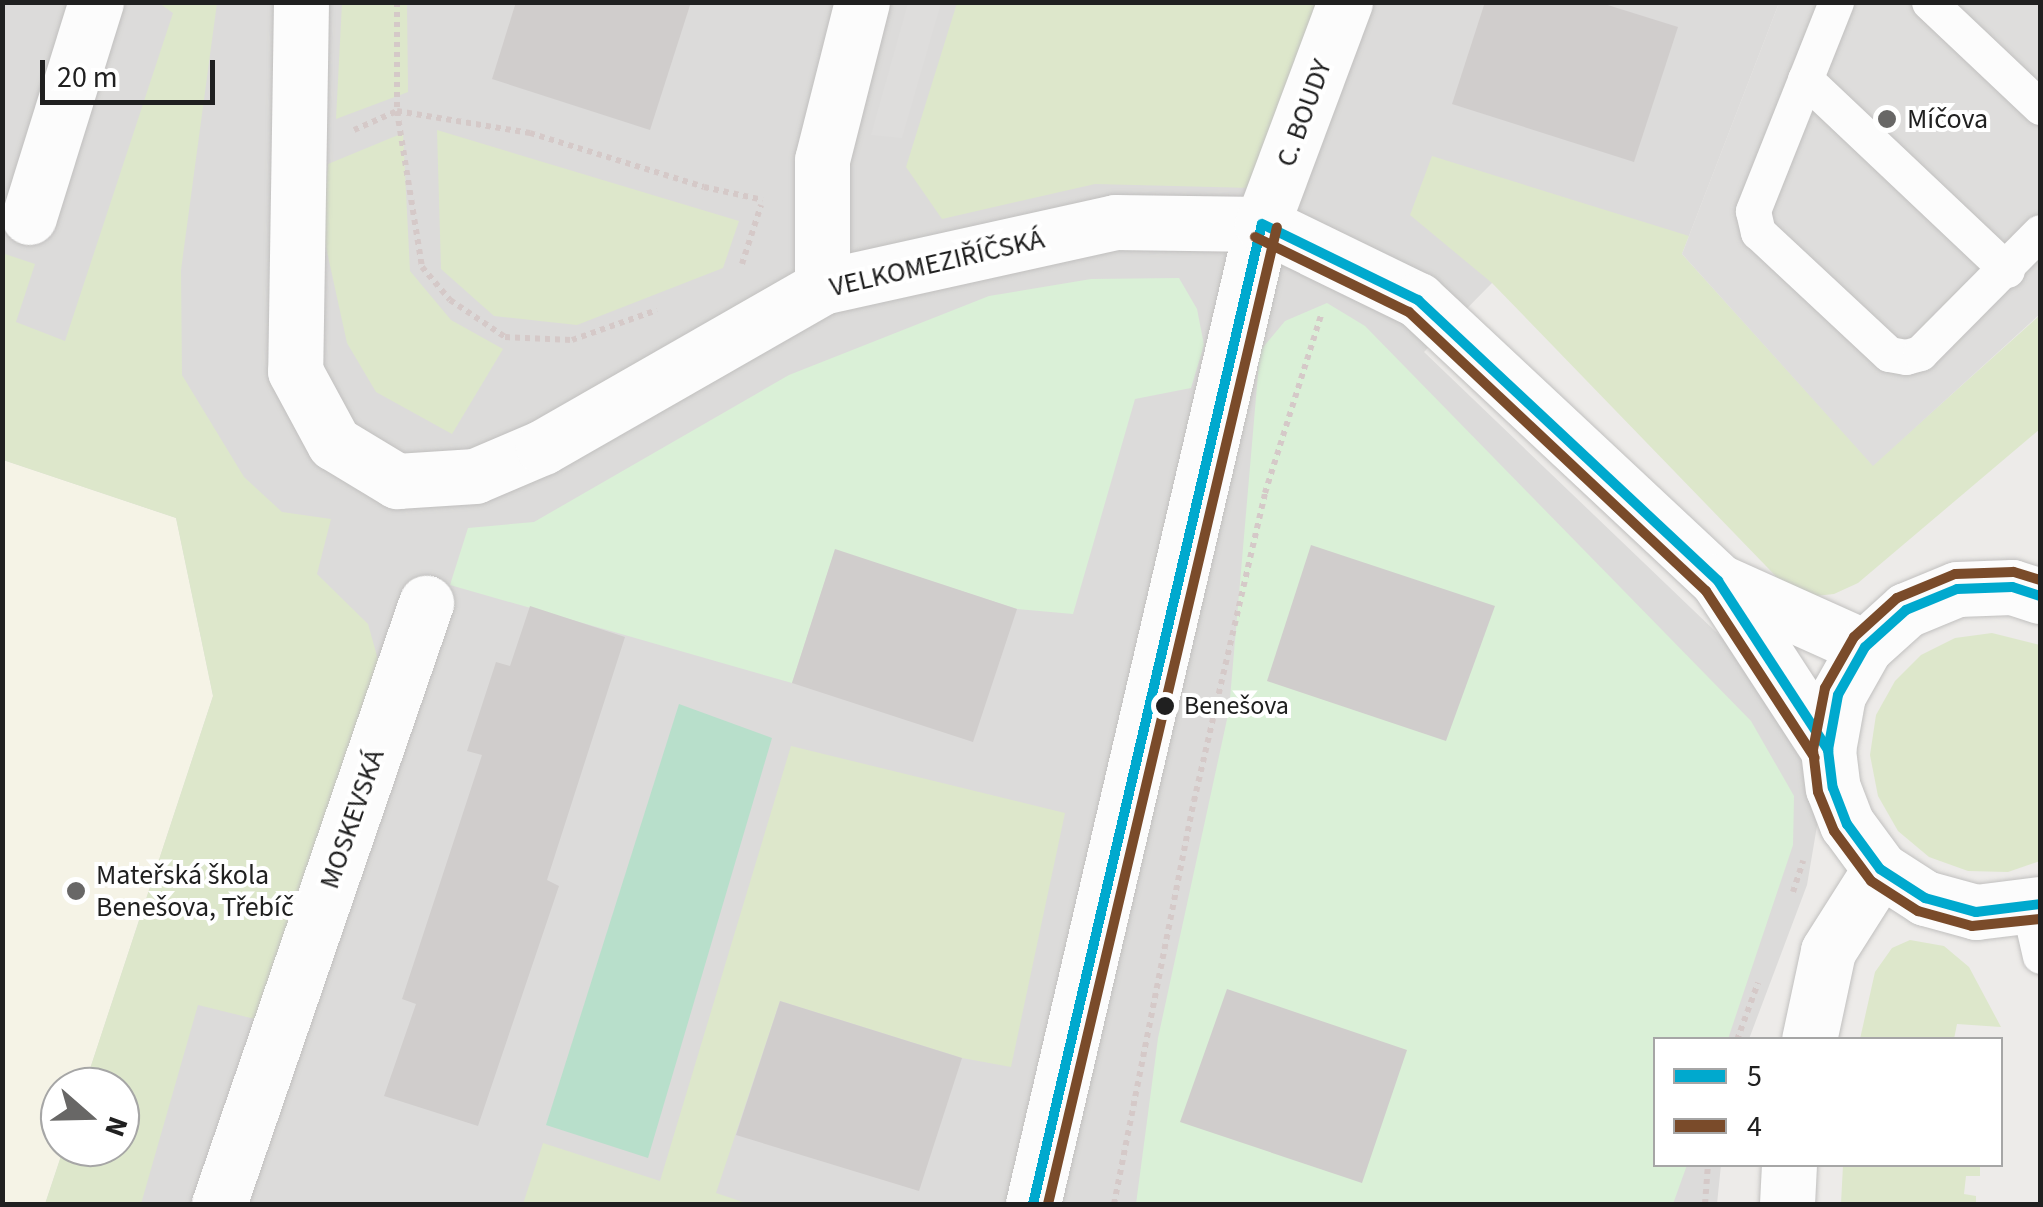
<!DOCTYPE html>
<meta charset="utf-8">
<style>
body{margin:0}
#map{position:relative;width:2043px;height:1207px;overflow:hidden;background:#edebe9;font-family:"Source Sans 3",sans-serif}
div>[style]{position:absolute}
.residential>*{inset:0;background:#dcdbda}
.education>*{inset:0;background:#f5f3e6}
.grass>*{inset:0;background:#dde7cb}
.park>*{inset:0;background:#daf0d7}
.pitch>*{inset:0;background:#b8dfcb}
.parking>*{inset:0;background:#dedddc}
.building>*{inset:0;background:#d0cdcc}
.path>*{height:6px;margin-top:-3px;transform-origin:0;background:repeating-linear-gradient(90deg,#d5c9c8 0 5px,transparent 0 10px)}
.roads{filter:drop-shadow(0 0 2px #c1c0bf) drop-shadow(0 0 2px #c1c0bf)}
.service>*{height:35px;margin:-17.5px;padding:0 17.5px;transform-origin:17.5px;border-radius:17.5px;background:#fcfcfc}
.minor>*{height:55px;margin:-27.5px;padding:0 27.5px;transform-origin:27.5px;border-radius:27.5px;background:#fcfcfc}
.tertiary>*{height:55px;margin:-27.5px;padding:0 27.5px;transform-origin:27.5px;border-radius:27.5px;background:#fcfcfc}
.bus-1>*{height:10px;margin:-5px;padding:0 5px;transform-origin:5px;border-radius:5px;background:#00a9ce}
.bus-2>*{height:10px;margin:-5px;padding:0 5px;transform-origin:5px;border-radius:5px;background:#7a4b2a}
.dots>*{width:28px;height:28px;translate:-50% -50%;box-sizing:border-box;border:5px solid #fff;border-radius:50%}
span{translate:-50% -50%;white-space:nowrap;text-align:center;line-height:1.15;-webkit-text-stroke:8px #fff;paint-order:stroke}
.bus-label{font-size:26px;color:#202020}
.left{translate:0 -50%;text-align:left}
.street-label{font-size:28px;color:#202020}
.poi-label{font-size:28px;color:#202020}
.frame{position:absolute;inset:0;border:5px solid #202020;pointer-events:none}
.legend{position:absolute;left:1653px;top:1037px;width:350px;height:130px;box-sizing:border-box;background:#fff;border:2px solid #a6a6a6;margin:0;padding:12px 18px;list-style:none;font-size:30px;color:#202020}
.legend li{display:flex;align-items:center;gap:20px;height:50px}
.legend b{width:50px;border:2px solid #a6a6a6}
.north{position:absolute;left:40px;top:1067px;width:100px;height:100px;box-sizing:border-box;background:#fff;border:2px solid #a6a6a6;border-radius:50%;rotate:110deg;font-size:28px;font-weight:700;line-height:40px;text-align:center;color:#202020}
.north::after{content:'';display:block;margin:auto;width:35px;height:45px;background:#686766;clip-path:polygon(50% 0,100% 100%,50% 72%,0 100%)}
.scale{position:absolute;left:40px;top:60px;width:175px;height:45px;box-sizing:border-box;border:5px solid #202020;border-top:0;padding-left:12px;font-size:30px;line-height:35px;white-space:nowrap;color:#202020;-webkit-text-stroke:8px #fff;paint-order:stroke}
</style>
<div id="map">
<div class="residential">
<div style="clip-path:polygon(3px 3px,1779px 3px,1689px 236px,1492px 283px,1424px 352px,1764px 678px,1798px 721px,1818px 820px,1807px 885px,1749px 1039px,1656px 1040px,1656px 1164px,1721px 1165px,1717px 1204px,45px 1204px,64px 1147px,120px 1147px,120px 1087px,84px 1087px,213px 696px,176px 518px,3px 460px)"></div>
</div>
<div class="education">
<div style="clip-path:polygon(3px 460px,176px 518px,213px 696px,84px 1087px,60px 1087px,60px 1147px,64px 1147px,45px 1204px,3px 1204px)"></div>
</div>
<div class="grass">
<div style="clip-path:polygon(159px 3px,217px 3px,181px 270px,182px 375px,244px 477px,282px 512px,331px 519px,317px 574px,368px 624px,379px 663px,267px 1022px,198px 1005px,141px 1204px,45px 1204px,64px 1147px,120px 1147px,120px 1087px,84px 1087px,213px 696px,176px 518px,3px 460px,2px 253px,35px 264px,16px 322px,65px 341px,173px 13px)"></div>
<div style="clip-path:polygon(342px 3px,407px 3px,408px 92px,336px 119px)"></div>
<div style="clip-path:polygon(957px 3px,1324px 3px,1252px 188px,1095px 184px,942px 219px,906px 167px)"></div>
<div style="clip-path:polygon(437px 130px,739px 221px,723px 268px,577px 325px,494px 316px,441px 269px)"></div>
<div style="clip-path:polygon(403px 133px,410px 271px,451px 320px,503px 349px,452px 434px,376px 392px,347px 343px,322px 229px,328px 164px)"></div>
<div style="clip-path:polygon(1432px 156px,1689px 236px,1682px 254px,1873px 465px,2040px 315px,2040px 429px,1858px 583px,1834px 594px,1797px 598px,1492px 283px,1410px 215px)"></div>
<div style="clip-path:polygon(1992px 633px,2040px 645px,2040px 861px,2008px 872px,1968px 871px,1929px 857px,1898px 831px,1878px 796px,1870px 755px,1876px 715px,1895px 681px,1921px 655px,1955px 638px)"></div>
<div style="clip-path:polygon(791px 746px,1065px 813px,1011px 1067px,962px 1058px,780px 1001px,716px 1193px,749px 1204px,523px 1204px,543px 1143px,660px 1181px)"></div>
<div style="clip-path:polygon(1910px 940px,1944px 946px,1969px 967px,2001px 1027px,1957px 1024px,1954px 1039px,1860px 1039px,1875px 972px,1892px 948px)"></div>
<div style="clip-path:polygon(1843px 1165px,1980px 1165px,1980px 1176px,1966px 1176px,1964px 1194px,1976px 1196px,1976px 1204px,1841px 1204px)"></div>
</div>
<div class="park">
<div style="clip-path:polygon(1179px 278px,1197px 309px,1204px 345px,1191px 388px,1135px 399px,1073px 614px,1017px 609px,835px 550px,792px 683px,450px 585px,468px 528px,534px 522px,789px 375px,989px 296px,1091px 279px)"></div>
<div style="clip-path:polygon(1327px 303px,1365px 326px,1751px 721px,1794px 796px,1793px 845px,1728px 1039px,1656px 1040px,1656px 1164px,1687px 1165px,1673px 1204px,1136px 1204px,1158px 1038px,1229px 710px,1260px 351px,1285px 321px)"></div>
</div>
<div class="pitch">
<div style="clip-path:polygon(679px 704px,772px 738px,648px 1158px,546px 1125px)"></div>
</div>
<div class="parking">
<div style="clip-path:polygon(908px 3px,941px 3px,902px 138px,871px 135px)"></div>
<div style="clip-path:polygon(1779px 3px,2040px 3px,2040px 314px,1873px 466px,1682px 254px)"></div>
</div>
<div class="building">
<div style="clip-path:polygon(516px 2px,691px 2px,650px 130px,492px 79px)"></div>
<div style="clip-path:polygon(1485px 2px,1598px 2px,1678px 27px,1634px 162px,1452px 104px)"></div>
<div style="clip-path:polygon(1311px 545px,1495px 606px,1446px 741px,1267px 681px)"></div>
<div style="clip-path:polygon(835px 549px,1017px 609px,973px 742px,792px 683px)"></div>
<div style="clip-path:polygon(530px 606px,625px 637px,547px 880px,559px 886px,478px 1126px,384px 1096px,416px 1004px,402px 999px,482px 755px,467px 751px,496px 662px,510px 666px)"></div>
<div style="clip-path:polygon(1227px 989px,1407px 1050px,1362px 1183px,1180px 1122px)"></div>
<div style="clip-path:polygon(780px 1001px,962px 1058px,919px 1191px,736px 1135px)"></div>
</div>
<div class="path">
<div style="left:397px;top:2px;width:109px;rotate:90deg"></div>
<div style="left:397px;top:111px;width:158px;rotate:80.9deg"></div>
<div style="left:422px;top:267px;width:43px;rotate:49.7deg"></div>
<div style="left:450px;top:300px;width:66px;rotate:33.9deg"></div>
<div style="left:505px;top:337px;width:67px;rotate:2.6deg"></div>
<div style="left:572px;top:340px;width:90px;rotate:-19.4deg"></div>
<div style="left:354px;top:130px;width:47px;rotate:-23.8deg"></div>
<div style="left:397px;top:111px;width:135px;rotate:9.4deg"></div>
<div style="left:530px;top:133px;width:182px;rotate:17.2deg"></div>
<div style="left:704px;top:187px;width:60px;rotate:12.4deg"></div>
<div style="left:742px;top:264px;width:62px;rotate:-72.1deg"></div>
<div style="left:1793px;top:892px;width:33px;rotate:-72deg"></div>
<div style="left:1737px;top:1040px;width:61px;rotate:-69.8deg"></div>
<div style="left:1114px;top:1204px;width:411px;rotate:-78.8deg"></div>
<div style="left:1194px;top:801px;width:316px;rotate:-77deg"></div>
<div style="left:1265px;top:493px;width:187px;rotate:-72.5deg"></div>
<div style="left:1705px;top:1204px;width:40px;rotate:-85.7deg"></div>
</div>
<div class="roads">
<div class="service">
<div style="left:1836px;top:2px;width:225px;rotate:111.7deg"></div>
<div style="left:1753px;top:211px;width:22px;rotate:77deg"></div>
<div style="left:1758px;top:232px;width:179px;rotate:43deg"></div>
<div style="left:1889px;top:354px;width:17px;rotate:10deg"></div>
<div style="left:1906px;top:357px;width:15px;rotate:-16deg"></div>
<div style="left:1920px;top:353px;width:170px;rotate:-45.2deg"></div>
<div style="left:1929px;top:2px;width:153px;rotate:43.4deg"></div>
<div style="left:1805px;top:79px;width:278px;rotate:43.4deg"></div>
<div style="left:2029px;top:908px;width:49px;rotate:77.1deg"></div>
</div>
<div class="minor">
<div style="left:301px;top:2px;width:369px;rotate:90.9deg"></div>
<div style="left:295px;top:371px;width:82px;rotate:61.6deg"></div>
<div style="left:334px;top:443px;width:74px;rotate:31.1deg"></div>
<div style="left:397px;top:481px;width:78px;rotate:-3.7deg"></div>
<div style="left:475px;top:476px;width:74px;rotate:-23.1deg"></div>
<div style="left:543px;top:447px;width:322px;rotate:-29.8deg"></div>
<div style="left:822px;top:287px;width:300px;rotate:-12.5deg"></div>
<div style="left:1115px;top:222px;width:147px;rotate:0.8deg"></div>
<div style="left:1262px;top:224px;width:174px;rotate:26deg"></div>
<div style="left:1418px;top:300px;width:411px;rotate:43.1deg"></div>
<div style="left:1718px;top:581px;width:202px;rotate:56.9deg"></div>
<div style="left:29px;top:217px;width:225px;rotate:-72.7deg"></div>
<div style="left:822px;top:287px;width:127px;rotate:-90deg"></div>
<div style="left:822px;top:160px;width:163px;rotate:-75.8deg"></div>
<div style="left:219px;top:1204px;width:636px;rotate:-70.99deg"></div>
<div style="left:1033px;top:1204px;width:1006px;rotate:-76.85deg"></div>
<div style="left:1262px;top:224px;width:237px;rotate:-69.5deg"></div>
</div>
<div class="tertiary">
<div style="left:1718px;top:581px;width:161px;rotate:24.2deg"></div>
<div style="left:2040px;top:596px;width:29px;rotate:-162deg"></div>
<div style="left:2012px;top:587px;width:55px;rotate:177.9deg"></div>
<div style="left:1957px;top:589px;width:55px;rotate:157.6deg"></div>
<div style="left:1906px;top:610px;width:55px;rotate:137.9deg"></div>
<div style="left:1865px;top:647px;width:55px;rotate:119.4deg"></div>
<div style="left:1838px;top:695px;width:56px;rotate:100.3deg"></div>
<div style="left:1828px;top:750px;width:38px;rotate:83deg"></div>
<div style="left:1833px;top:788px;width:39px;rotate:69deg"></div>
<div style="left:1847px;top:824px;width:56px;rotate:53.7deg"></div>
<div style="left:1880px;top:869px;width:54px;rotate:32.8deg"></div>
<div style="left:1925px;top:898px;width:53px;rotate:15.4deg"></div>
<div style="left:1976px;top:912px;width:64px;rotate:-7.1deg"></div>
<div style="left:1809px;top:1040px;width:91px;rotate:-77.9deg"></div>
<div style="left:1828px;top:951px;width:97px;rotate:-57.6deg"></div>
<div style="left:1787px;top:1204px;width:40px;rotate:-87.1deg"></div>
</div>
</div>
<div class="bus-1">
<div style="left:1262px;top:224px;width:174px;rotate:26deg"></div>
<div style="left:1418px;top:300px;width:411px;rotate:43.1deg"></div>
<div style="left:1718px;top:581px;width:202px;rotate:56.9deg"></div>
<div style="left:2040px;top:596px;width:29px;rotate:-162deg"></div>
<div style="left:2012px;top:587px;width:55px;rotate:177.9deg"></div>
<div style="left:1957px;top:589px;width:55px;rotate:157.6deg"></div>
<div style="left:1906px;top:610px;width:55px;rotate:137.9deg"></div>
<div style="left:1865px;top:647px;width:55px;rotate:119.4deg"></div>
<div style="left:1838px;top:695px;width:56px;rotate:100.3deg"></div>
<div style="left:1828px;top:750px;width:38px;rotate:83deg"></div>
<div style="left:1833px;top:788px;width:39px;rotate:69deg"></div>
<div style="left:1847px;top:824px;width:56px;rotate:53.7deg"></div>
<div style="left:1880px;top:869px;width:54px;rotate:32.8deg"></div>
<div style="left:1925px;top:898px;width:53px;rotate:15.4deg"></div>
<div style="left:1976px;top:912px;width:64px;rotate:-7.1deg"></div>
<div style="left:1033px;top:1204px;width:1006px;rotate:-76.85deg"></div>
</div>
<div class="bus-2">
<div style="left:1255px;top:237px;width:171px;rotate:26deg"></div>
<div style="left:1409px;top:312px;width:407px;rotate:43.2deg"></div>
<div style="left:1706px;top:591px;width:199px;rotate:56.9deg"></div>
<div style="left:2040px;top:580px;width:28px;rotate:-163deg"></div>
<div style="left:2013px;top:572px;width:58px;rotate:178deg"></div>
<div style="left:1955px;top:574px;width:63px;rotate:157.5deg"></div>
<div style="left:1897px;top:598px;width:58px;rotate:137.8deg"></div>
<div style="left:1854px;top:637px;width:59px;rotate:119.6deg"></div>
<div style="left:1825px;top:688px;width:63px;rotate:101deg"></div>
<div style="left:1813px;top:750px;width:42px;rotate:83.2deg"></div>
<div style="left:1818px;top:792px;width:42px;rotate:67.7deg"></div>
<div style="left:1834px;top:831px;width:62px;rotate:53.5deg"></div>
<div style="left:1871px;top:881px;width:56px;rotate:32.6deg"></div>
<div style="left:1918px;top:911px;width:56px;rotate:15.5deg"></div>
<div style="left:1972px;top:926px;width:68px;rotate:-5.9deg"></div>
<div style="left:1048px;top:1204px;width:1003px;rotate:-76.81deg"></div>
</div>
<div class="dots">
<div style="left:1887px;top:119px;background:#686766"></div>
<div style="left:1165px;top:706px;background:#202020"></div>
<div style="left:76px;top:891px;background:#686766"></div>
</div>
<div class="bus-label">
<span class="left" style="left:1184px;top:706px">Benešova</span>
</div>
<div class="street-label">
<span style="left:1304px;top:113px;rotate:-70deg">C. BOUDY</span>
<span style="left:937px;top:263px;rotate:-13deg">VELKOMEZIŘÍČSKÁ</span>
<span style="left:352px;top:819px;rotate:-71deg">MOSKEVSKÁ</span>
</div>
<div class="poi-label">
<span class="left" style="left:1907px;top:119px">Míčova</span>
<span class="left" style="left:96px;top:891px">Mateřská škola<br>Benešova, Třebíč</span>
</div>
<div class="frame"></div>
<ul class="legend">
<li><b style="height:12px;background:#00a9ce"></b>5</li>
<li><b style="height:12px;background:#7a4b2a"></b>4</li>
</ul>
<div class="north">N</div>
<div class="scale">20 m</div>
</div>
